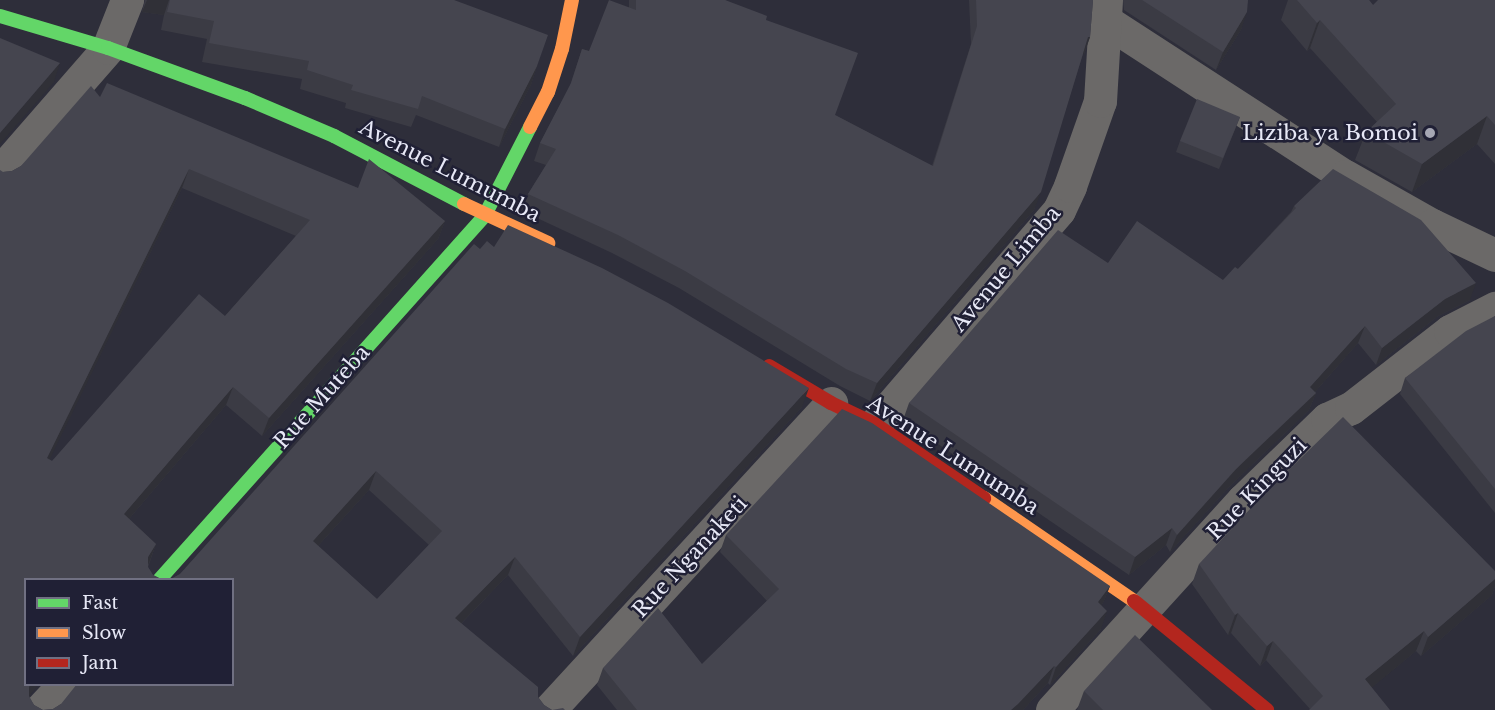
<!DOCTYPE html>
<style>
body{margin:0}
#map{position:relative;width:1495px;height:710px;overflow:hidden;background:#2e2e3a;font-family:"Libre Baskerville",serif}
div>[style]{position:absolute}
.street>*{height:33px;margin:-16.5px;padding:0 16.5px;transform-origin:16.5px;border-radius:16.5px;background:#6b6968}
.fast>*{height:14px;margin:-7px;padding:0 7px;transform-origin:7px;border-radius:7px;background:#63d668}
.slow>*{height:14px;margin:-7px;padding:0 7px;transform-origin:7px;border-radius:7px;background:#ff974d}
.jam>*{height:14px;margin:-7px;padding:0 7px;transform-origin:7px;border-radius:7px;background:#b3261e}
.wall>*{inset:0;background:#3b3b44}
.shaded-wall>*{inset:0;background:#303037}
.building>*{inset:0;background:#45454f}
.dots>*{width:16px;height:16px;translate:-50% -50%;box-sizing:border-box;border:3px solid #202035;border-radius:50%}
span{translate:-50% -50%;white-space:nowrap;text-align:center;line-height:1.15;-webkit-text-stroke:5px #202035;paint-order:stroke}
.poi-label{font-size:21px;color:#e7e8f6}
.right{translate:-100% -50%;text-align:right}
.street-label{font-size:21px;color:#e7e8f6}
.legend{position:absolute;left:24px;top:578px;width:210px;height:108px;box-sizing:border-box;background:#202035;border:2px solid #707082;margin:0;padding:8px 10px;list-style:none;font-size:18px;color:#e7e8f6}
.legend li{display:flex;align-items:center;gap:12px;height:30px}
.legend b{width:30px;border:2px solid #707082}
</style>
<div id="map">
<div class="street">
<div style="left:1106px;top:21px;width:285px;rotate:33deg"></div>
<div style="left:1345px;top:176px;width:100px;rotate:29.4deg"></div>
<div style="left:1432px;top:225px;width:70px;rotate:25.5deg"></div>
<div style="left:0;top:172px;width:164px;rotate:-48.9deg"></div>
<div style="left:108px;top:48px;width:52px;rotate:-68.4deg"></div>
<div style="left:875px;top:424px;width:282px;rotate:-49.3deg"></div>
<div style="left:1059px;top:210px;width:26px;rotate:-65deg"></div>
<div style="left:1070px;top:186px;width:90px;rotate:-70.6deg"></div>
<div style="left:1100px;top:101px;width:101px;rotate:-86.6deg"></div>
<div style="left:40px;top:710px;width:35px;rotate:-47deg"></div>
<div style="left:549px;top:710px;width:417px;rotate:-47.4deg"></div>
<div style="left:1052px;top:710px;width:284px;rotate:-47.7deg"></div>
<div style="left:1243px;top:500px;width:117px;rotate:-44deg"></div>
<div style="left:1327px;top:419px;width:26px;rotate:-25deg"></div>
<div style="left:1351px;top:408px;width:125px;rotate:-37.9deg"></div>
<div style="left:1450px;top:331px;width:51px;rotate:-27.1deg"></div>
</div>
<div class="fast">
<div style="left:0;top:16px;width:113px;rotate:16.5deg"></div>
<div style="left:108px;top:48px;width:146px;rotate:20.1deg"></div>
<div style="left:245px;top:98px;width:97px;rotate:23.1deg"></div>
<div style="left:334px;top:136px;width:147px;rotate:27.6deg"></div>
<div style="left:159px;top:580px;width:489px;rotate:-48.2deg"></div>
<div style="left:485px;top:215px;width:99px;rotate:-62.9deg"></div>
</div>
<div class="slow">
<div style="left:530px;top:127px;width:39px;rotate:-63deg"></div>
<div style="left:548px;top:92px;width:45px;rotate:-72deg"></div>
<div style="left:562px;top:49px;width:50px;rotate:-78.5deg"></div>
<div style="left:464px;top:204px;width:93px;rotate:24.9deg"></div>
<div style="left:984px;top:498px;width:182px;rotate:34.5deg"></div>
</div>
<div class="jam">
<div style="left:769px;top:366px;width:72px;rotate:30.8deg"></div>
<div style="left:831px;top:403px;width:49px;rotate:25.5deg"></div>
<div style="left:875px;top:424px;width:132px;rotate:34.2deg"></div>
<div style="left:1134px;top:601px;width:172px;rotate:39.3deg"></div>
</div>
<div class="wall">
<div style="clip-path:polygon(145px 0,454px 0,537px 66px,531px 85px,499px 147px,416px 115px,411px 127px,345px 108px,346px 103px,300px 89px,302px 79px,202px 62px,207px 39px,161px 30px,164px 15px,142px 12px)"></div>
<div style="clip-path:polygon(629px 0,725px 0,766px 20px,835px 115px,932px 166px,971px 44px,969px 0,1093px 0,1090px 37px,1084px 54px,1083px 54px,1034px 210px,870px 401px,840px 386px,679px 288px,612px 253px,522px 211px,528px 194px,546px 165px,534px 161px,540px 143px,570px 86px,582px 49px,589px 51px,629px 7px)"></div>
<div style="clip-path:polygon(1123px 0,1248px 0,1241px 30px,1216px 70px,1124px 10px)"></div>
<div style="clip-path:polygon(1288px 0,1369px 0,1373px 5px,1495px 0,1495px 164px,1477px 144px,1412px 192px,1355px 160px,1366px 132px,1377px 122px,1310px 48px,1307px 51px,1281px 20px)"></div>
<div style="clip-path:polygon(evenodd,100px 97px,358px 188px,445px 221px,438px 239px,262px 436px,226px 405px,129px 519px,156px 544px,148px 567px,153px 575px,161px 579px,171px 579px,180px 574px,480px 249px,494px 247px,802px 407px,573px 656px,508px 575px,461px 624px,538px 697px,544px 705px,552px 710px,0 710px,3px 172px,12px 171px,21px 166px,100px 97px,182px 188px,296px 236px,225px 316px,52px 461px,49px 459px,182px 188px,100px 97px,369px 490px,429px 545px,377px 599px,318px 546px,369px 490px,100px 97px,26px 579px,232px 684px,61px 704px,53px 709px,43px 710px,34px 705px,29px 697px,26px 579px)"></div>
<div style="clip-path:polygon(1240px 117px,1219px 169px,1176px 152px,1180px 141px)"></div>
<div style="clip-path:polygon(1294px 206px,1470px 300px,1438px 316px,1376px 365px,1358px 343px,1315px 392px,1316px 393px,1309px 410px,1229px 487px,1170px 552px,1166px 545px,1129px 575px,903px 420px,909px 403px,1108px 263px,1223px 280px,1238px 269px,1291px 212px)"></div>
<div style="clip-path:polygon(1495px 316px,1495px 513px,1400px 394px,1405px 378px)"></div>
<div style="clip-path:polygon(726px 535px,1110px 586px,1103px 603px,1101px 606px,1101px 629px,1050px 685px,1048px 683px,1023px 710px,617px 710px,597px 685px,603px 668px,702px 664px,767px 601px,720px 552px)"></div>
<div style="clip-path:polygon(1199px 564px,1495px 571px,1495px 586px,1492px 595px,1421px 656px,1416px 651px,1372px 687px,1310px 709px,1266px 660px,1260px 666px,1231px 633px,1228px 635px,1192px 584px)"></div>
<div style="clip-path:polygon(1084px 691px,1212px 710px,1077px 710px)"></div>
</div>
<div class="shaded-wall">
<div style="clip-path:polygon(147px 0,169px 0,164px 15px,142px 12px)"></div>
<div style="clip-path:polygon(1247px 12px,1241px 30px,1216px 70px,1223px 52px)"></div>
<div style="clip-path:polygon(1320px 20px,1310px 48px,1307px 51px,1317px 23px)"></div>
<div style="clip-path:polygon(1088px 37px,1090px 37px,1084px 54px,1082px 54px)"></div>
<div style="clip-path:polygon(60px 63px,54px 82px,0 144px,0 133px)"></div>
<div style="clip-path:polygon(537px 66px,531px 85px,499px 147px,505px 129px)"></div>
<div style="clip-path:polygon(1487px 116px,1477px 144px,1412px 192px,1422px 164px)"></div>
<div style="clip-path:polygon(189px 169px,182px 188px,41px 477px,47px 458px)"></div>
<div style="clip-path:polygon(1041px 192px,1034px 210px,870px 401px,877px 383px)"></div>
<div style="clip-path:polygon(445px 221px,438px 239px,262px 436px,269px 418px)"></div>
<div style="clip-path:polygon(1476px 283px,1470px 300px,1438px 316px,1376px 365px,1382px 348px,1445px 299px)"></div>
<div style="clip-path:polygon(1365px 326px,1358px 343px,1307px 401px,1316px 393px,1309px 410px,1229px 487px,1170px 552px,1177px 535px,1310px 387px)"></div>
<div style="clip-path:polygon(233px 387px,226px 405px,117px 533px,124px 514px)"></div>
<div style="clip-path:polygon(809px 388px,802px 407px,573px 656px,580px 637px)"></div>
<div style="clip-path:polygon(376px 471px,369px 490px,306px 559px,313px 541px)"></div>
<div style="clip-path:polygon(1172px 528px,1166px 545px,1129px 575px,1135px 557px)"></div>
<div style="clip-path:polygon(156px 544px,149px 563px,141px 576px,148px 557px)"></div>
<div style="clip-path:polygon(515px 557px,508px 575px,448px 637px,455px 618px)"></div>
<div style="clip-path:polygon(1495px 579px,1495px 586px,1492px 595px,1421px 656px,1428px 637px)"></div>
<div style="clip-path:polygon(1110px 586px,1103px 603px,1091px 620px,1098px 602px)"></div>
<div style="clip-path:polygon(1107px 611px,1101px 629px,1050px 685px,1056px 667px)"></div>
<div style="clip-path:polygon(1238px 613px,1231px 633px,1228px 635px,1235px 615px)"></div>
<div style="clip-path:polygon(1424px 631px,1416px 651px,1358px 699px,1365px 679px)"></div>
<div style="clip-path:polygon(1273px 641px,1266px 660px,1260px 666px,1267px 646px)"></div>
<div style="clip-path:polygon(1054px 666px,1048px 683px,1023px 710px,1011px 710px)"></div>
<div style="clip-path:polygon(31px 684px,39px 684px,22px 705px,29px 687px)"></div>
</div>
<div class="building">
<div style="clip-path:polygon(170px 0,454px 0,548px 35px,537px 66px,505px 129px,422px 96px,418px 109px,351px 90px,353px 85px,307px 70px,309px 61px,209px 43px,214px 21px,167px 12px)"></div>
<div style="clip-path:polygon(609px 0,636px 10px,636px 0,725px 0,767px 16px,766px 20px,858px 53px,835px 115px,933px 166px,977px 26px,976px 0,1093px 0,1090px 37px,1088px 37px,1041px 192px,877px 383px,846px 369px,685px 271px,618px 235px,528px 194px,556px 149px,540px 143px,571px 83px,582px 49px,589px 51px)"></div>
<div style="clip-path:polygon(1142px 0,1248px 0,1247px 12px,1223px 52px)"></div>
<div style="clip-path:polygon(1297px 0,1369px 0,1373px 5px,1378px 0,1495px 0,1495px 125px,1487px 116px,1422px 164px,1366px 132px,1396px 104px,1320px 20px,1317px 23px)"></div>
<div style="clip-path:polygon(0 38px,60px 63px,0 133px)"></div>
<div style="clip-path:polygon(evenodd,107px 83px,358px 188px,369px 159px,445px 221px,269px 418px,233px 387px,124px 514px,156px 544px,148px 557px,148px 567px,153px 575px,161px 579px,171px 579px,180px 574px,474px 244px,480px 249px,487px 241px,494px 247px,508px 225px,602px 268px,668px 303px,809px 388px,580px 637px,515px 557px,455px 618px,538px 687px,538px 697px,544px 705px,552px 710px,563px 708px,565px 710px,0 710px,0 170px,3px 172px,12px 171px,21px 166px,91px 86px,100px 97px,107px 83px,189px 169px,310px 220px,225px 316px,199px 294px,52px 461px,47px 458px,189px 169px,107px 83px,376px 471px,442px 531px,377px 599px,313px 541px,376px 471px,107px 83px,26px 579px,232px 579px,232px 684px,77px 684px,61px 704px,53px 709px,43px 710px,34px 705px,29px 696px,29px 687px,31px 684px,26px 684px,26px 579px)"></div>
<div style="clip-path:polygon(1197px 99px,1240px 117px,1223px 158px,1180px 141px)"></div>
<div style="clip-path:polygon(1333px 169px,1421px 220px,1476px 283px,1445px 299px,1382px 348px,1365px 326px,1310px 387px,1316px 393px,1235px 470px,1177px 535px,1172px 528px,1135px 557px,909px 403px,1058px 230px,1108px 263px,1137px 221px,1223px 280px,1235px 267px,1238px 269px,1296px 208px,1294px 206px)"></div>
<div style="clip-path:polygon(1495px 316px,1495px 489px,1405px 378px,1466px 331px)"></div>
<div style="clip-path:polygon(842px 409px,872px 423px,1110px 586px,1098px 602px,1107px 611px,1056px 667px,1054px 666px,1018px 704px,1011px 710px,637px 710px,603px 668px,658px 608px,702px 664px,779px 589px,726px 535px)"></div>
<div style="clip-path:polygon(1343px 417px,1495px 571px,1495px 579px,1428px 637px,1424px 631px,1365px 679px,1390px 710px,1309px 710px,1323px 696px,1273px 641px,1267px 646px,1238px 613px,1235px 615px,1199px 564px,1264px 494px)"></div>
<div style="clip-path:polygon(1135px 635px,1212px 710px,1103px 710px,1084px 691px)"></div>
</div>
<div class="dots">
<div style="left:1430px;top:133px;background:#a6a7b4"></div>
</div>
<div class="poi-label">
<span class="right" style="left:1418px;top:133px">Liziba ya Bomoi</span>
</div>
<div class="street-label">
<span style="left:450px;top:171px;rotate:27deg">Avenue Lumumba</span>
<span style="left:1006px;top:269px;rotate:-50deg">Avenue Limba</span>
<span style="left:322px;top:397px;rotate:-48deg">Rue Muteba</span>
<span style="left:953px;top:455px;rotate:33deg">Avenue Lumumba</span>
<span style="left:1257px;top:489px;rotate:-46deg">Rue Kinguzi</span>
<span style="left:690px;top:557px;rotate:-47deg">Rue Nganaketi</span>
</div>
<ul class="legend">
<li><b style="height:8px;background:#63d668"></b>Fast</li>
<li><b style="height:8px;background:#ff974d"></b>Slow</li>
<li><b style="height:8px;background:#b3261e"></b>Jam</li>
</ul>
</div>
